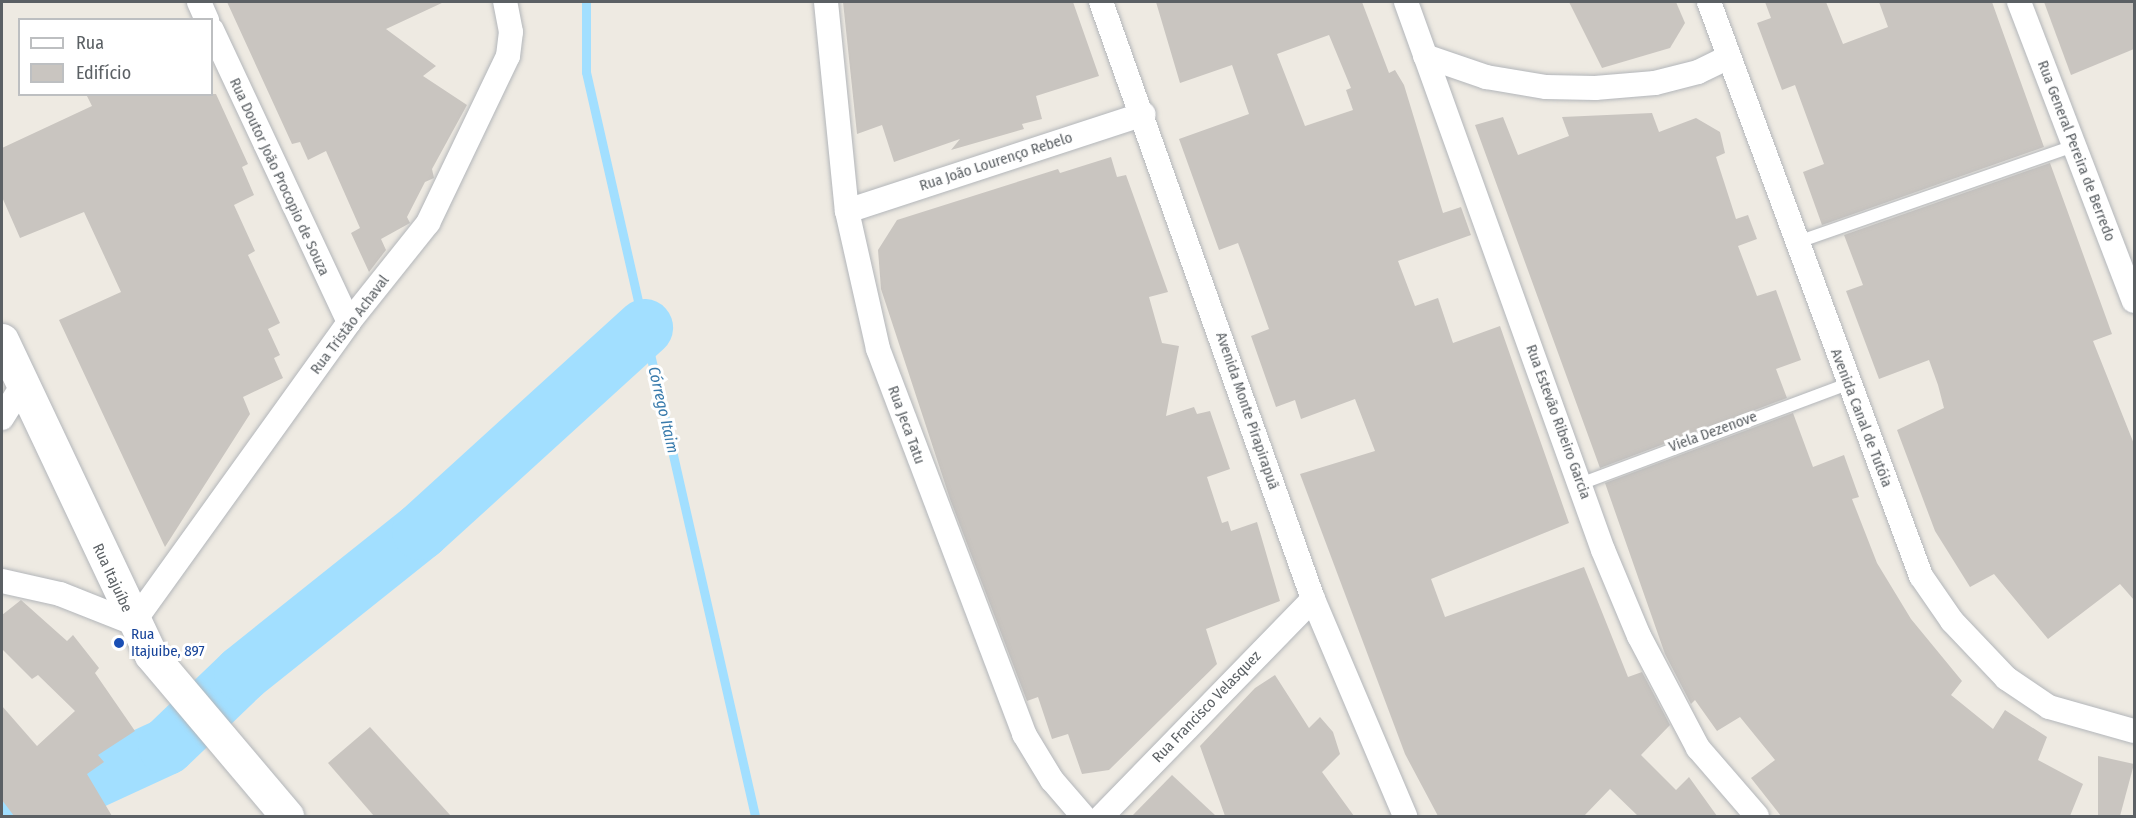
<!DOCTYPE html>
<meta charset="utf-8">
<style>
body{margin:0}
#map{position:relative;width:2136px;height:818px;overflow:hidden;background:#eeeae2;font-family:"Fira Sans Condensed",sans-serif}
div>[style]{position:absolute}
.stream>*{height:9px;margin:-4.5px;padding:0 4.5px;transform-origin:4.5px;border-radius:4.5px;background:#a2dfff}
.river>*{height:57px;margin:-28.5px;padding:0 28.5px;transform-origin:28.5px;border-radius:28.5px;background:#a2dfff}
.building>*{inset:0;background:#c9c5c0}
.roads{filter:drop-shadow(0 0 2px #b3b6ba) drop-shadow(0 0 2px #b3b6ba)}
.service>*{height:12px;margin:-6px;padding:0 6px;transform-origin:6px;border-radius:6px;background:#fff}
.minor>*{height:24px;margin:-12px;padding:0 12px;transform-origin:12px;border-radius:12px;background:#fff}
.secondary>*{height:33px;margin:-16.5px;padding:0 16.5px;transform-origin:16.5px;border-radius:16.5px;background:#fff}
.dots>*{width:16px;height:16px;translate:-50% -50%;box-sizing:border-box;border:3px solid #fff;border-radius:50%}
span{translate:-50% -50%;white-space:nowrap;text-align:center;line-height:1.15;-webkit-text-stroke:6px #fff;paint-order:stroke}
.street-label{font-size:15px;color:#5b6064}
.transit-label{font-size:15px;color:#164399}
.left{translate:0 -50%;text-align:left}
.water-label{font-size:16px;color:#397bac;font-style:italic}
.frame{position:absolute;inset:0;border:3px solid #5b6064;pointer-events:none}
.legend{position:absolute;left:18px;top:18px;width:195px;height:78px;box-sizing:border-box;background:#fff;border:2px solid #bdbfc1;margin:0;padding:8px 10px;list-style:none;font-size:18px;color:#5b6064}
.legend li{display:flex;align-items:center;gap:12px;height:30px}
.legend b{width:30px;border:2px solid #bdbfc1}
</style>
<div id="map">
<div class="stream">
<div style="left:586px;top:2px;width:70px;rotate:90deg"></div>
<div style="left:586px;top:72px;width:763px;rotate:77.2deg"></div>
</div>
<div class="river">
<div style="left:14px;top:816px;width:167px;rotate:-24.7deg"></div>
<div style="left:166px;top:746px;width:105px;rotate:-43.8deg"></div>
<div style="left:242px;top:673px;width:228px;rotate:-38.6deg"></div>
<div style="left:420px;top:531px;width:303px;rotate:-42.3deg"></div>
</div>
<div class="building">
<div style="clip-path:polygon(227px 2px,444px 2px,386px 29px,436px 66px,423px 76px,467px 105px,432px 169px,434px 178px,425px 182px,407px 217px,410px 223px,381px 239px,386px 250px,369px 272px,351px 233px,360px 228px,326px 151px,308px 160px,300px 142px,292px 144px)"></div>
<div style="clip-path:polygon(843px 2px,1073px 2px,1099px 76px,1036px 96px,1042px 119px,1022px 124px,1024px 129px,951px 150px,960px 139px,894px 162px,882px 125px,857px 134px)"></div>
<div style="clip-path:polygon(evenodd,1156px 2px,1362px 2px,1389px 73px,1395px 70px,1404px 85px,1443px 213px,1461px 207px,1471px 235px,1398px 261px,1415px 306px,1438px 298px,1453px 343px,1500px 326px,1569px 523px,1431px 579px,1445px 617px,1584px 567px,1628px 677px,1642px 672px,1670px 725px,1641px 755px,1676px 790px,1689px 777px,1717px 816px,1638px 816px,1610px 789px,1584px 816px,1438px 816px,1405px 754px,1300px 474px,1375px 451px,1355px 399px,1301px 419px,1295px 400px,1276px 407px,1251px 336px,1269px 329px,1244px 259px,1238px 243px,1219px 250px,1179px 139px,1249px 114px,1232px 65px,1180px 83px,1156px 2px,1329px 35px,1351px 88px,1346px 90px,1353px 110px,1305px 126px,1277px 54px,1329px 35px)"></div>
<div style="clip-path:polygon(1569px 2px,1676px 2px,1685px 23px,1670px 48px,1602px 68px)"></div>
<div style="clip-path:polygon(1765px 2px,1826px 2px,1843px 44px,1888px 27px,1879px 2px,1992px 2px,2044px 147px,1822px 225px,1803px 172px,1824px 164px,1795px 85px,1782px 90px,1757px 23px,1771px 18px)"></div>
<div style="clip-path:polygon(2044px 2px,2134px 2px,2134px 49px,2071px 75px)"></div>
<div style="clip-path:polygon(86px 94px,216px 94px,248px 164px,242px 167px,254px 195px,234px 205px,255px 251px,248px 255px,280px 323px,268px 329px,280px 355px,274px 358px,283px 378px,243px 397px,250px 414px,165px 547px,59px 320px,121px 292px,84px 212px,20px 238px,2px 197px,2px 148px,92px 106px)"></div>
<div style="clip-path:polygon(1652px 113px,1659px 132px,1696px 118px,1720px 132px,1725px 153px,1716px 157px,1736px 219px,1748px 215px,1757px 239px,1738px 246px,1757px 296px,1776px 290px,1801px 360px,1776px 369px,1787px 398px,1600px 468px,1475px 125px,1503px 117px,1518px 155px,1569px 136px,1562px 117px)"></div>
<div style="clip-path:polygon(1111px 157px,1117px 177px,1126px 175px,1168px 292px,1149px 297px,1162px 343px,1179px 346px,1166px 416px,1194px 407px,1197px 414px,1210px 411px,1230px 469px,1207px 477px,1222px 523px,1228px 521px,1231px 531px,1257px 522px,1280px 601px,1206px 629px,1217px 664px,1109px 770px,1082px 774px,1068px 734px,1052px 739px,1038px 697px,1027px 701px,950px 499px,902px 353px,881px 289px,878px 250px,897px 220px,1058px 169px,1060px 173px)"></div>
<div style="clip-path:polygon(2050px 163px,2112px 334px,2093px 341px,2134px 444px,2134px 600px,2120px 584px,2048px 639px,1994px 574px,1970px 587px,1935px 531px,1897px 430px,1944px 408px,1938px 385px,1929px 360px,1879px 379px,1846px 291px,1863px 285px,1844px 235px)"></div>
<div style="clip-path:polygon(1793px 413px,1813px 467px,1844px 455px,1859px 497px,1852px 499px,1877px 563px,1911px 619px,1962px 681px,1951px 695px,1993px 729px,2005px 710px,2047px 737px,2038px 760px,2083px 784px,2070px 816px,1781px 816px,1751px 778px,1775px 760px,1740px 717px,1717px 731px,1695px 700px,1691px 704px,1665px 654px,1605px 483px)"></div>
<div style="clip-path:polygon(21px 600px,67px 641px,73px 635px,99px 668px,95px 673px,135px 731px,98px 755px,104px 762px,87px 774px,112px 816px,14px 816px,2px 800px,2px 706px,37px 746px,75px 711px,38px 675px,32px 679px,2px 649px,2px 615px)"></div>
<div style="clip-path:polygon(1275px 675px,1309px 728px,1320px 717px,1333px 732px,1340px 754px,1322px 772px,1354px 816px,1225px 816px,1200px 746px,1255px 688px)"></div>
<div style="clip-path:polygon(370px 727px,451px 816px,374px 816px,328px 763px)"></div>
<div style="clip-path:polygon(2098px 756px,2134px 764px,2120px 816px,2098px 816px)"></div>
<div style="clip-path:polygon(1172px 775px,1216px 816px,1132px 816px)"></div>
</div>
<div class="roads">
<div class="service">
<div style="left:1795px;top:243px;width:294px;rotate:-19.2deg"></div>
<div style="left:1580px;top:484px;width:285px;rotate:-20.5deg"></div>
</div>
<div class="minor">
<div style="left:199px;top:2px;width:20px;rotate:66deg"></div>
<div style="left:826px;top:2px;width:210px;rotate:84.3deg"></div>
<div style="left:847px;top:211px;width:141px;rotate:77.3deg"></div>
<div style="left:878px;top:349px;width:412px;rotate:69.2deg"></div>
<div style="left:1024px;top:734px;width:54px;rotate:58.7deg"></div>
<div style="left:1052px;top:780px;width:48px;rotate:49.3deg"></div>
<div style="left:1101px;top:2px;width:634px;rotate:70.45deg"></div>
<div style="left:1313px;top:599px;width:236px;rotate:67deg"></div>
<div style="left:1406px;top:2px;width:582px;rotate:70.23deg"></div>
<div style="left:1603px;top:550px;width:93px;rotate:67.3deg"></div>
<div style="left:1639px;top:636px;width:127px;rotate:62.2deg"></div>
<div style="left:1698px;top:748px;width:90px;rotate:49.1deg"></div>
<div style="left:1709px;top:2px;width:612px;rotate:69.73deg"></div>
<div style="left:1921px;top:576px;width:55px;rotate:55.4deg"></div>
<div style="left:1952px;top:621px;width:79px;rotate:46.5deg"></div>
<div style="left:2006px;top:678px;width:52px;rotate:34deg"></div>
<div style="left:2049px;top:707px;width:88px;rotate:15.8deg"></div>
<div style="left:2019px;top:2px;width:320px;rotate:69deg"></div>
<div style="left:212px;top:30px;width:323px;rotate:64.9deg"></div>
<div style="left:1425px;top:56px;width:65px;rotate:19deg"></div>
<div style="left:1486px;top:77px;width:61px;rotate:9.5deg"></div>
<div style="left:1546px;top:87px;width:49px;rotate:1.2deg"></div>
<div style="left:1595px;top:88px;width:60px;rotate:-4.8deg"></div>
<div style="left:1655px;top:83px;width:44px;rotate:-14.3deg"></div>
<div style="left:1698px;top:72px;width:34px;rotate:-26deg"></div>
<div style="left:847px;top:211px;width:312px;rotate:-18.1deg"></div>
<div style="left:2px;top:418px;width:36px;rotate:-58deg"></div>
<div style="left:2px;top:581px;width:59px;rotate:12.6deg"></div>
<div style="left:60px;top:594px;width:79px;rotate:21.7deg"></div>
<div style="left:133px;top:623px;width:370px;rotate:-54.3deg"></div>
<div style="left:349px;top:322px;width:127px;rotate:-51.4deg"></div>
<div style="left:428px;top:223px;width:185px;rotate:-64.4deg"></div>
<div style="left:508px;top:56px;width:24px;rotate:-83deg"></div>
<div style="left:511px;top:32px;width:31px;rotate:-101deg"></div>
<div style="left:1102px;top:816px;width:303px;rotate:-45.8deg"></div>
</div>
<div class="secondary">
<div style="left:2px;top:340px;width:348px;rotate:64.7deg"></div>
<div style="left:151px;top:655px;width:211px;rotate:49.8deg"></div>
</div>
</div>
<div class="dots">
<div style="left:119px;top:643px;background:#1a4fb4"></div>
</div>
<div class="street-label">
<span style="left:2076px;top:151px;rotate:69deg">Rua General Pereira de Berredo</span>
<span style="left:996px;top:162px;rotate:-18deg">Rua João Lourenço Rebelo</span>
<span style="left:279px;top:177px;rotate:65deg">Rua Doutor João Procopio de Souza</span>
<span style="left:350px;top:325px;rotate:-53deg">Rua Tristão Achaval</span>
<span style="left:1247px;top:411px;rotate:71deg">Avenida Monte Pirapirapuã</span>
<span style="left:1861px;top:418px;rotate:69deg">Avenida Canal de Tutóia</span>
<span style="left:1558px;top:422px;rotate:70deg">Rua Estevão Ribeiro Garcia</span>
<span style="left:906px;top:425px;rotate:70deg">Rua Jeca Tatu</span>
<span style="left:1713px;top:432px;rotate:-20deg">Viela Dezenove</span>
<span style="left:112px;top:578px;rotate:65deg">Rua Itajuíbe</span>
<span style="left:1207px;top:707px;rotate:-46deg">Rua Francisco Velasquez</span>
</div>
<div class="transit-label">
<span class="left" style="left:131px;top:643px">Rua<br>Itajuibe, 897</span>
</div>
<div class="water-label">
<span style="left:663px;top:410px;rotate:77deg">Córrego Itaim</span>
</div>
<div class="frame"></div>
<ul class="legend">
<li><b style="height:8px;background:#fff"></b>Rua</li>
<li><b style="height:16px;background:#c9c5c0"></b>Edifício</li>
</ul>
</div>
